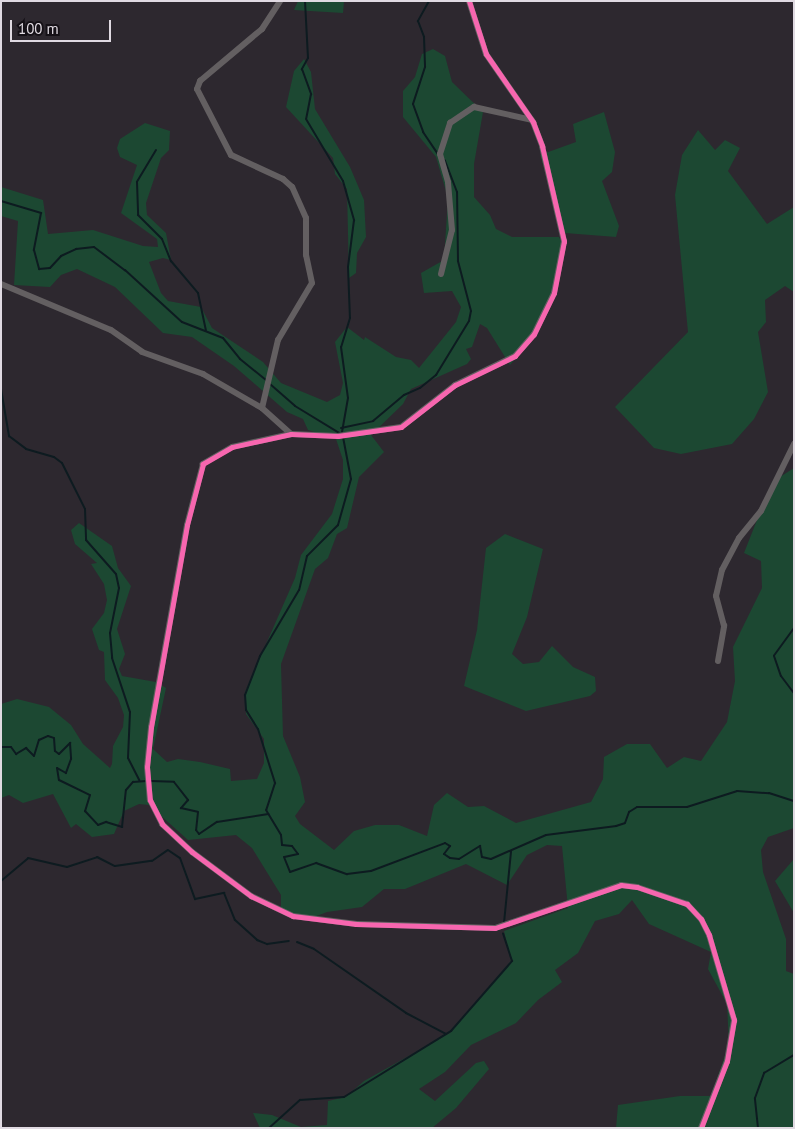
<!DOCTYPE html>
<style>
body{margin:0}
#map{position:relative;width:795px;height:1129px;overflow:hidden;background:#2d282f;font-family:"PT Sans",sans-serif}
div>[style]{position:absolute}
.green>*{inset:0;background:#1c4832}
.stream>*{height:2px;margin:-1px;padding:0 1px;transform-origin:1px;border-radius:1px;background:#0d1b20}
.minor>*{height:6px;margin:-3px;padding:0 3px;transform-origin:3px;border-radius:3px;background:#635f61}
.cycleway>*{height:5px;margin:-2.5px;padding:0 2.5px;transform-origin:2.5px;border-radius:2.5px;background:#f766af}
span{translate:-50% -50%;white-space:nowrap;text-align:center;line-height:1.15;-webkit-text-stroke:4px #141016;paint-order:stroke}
.frame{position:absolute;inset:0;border:2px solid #e0dae2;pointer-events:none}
.scale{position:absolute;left:10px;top:20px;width:101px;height:22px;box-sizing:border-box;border:2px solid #e0dae2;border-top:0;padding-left:6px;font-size:15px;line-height:18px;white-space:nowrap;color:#e0dae2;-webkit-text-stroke:4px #141016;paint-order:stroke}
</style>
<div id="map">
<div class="green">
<div style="clip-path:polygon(298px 1px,344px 1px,343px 13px,294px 10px)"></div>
<div style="clip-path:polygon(433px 49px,445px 56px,452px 82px,483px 112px,474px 164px,474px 197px,490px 215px,496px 229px,512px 237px,559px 237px,562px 243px,553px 299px,539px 330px,510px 365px,487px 328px,480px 324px,472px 347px,466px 349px,471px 359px,467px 364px,411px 389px,403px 404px,371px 435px,384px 452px,359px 477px,347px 528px,337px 534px,328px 558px,315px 569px,281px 664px,283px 736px,300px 777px,305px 802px,295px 816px,300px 824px,334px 850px,354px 831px,375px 825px,399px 825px,427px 836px,434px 805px,447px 793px,468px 807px,484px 806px,516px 823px,591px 802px,603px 779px,604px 757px,627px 744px,650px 744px,667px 768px,684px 757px,701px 761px,727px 722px,735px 681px,733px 647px,762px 588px,761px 561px,744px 553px,772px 482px,794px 468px,794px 828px,768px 837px,761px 850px,763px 872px,786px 939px,786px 971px,794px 974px,794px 1128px,616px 1128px,618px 1105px,680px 1096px,711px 1096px,729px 1044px,727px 1004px,708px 969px,711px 952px,649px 924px,632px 900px,619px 914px,595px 921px,578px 953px,555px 970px,562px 982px,538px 1000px,516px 1023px,471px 1045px,445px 1072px,419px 1089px,435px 1101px,476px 1063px,484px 1061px,489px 1069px,456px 1108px,432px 1128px,260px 1128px,253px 1113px,272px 1115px,301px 1127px,327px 1125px,328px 1101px,346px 1097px,364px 1081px,450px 1033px,511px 961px,504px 931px,568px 908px,562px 846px,547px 845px,527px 855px,507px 885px,466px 864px,405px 889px,384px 889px,362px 907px,327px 912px,309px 919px,281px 909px,281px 895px,252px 848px,236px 835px,188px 840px,149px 805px,139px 804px,124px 811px,114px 834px,92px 837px,76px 824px,71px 828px,53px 794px,23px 803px,9px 795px,1px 798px,1px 704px,17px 699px,49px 707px,71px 725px,83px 744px,110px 768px,112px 764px,113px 746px,123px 727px,124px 715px,118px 698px,105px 680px,104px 652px,99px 650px,92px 629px,104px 613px,107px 600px,104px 584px,91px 564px,97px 563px,75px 544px,71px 530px,79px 523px,112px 546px,118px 568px,131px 586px,117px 629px,125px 654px,119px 669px,122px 676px,156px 682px,166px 688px,153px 749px,167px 762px,178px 759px,200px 762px,230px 769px,231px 781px,257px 779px,264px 763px,264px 739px,246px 714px,245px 692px,295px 578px,301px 555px,332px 514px,343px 479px,343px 460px,336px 439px,308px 430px,303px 419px,287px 412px,234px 366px,192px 337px,163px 333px,115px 287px,77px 269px,61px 275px,50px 287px,14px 285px,18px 221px,1px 216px,1px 187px,43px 200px,48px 234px,93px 230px,143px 246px,158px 247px,157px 239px,121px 213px,137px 165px,120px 157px,117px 148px,120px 139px,145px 123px,170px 131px,169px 150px,161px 158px,146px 203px,147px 215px,166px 233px,171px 260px,163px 258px,149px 262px,161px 293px,168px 301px,201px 307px,212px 328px,263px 362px,281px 383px,327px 402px,340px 395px,343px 383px,335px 342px,347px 327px,364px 340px,365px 337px,396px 357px,411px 360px,419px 368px,456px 322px,461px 307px,452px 291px,424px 293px,421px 273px,444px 260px,448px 198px,436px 157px,403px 117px,403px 91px,415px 77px,422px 54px)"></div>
<div style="clip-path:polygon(304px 59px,311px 72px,315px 109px,350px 167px,364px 200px,366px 237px,357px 253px,356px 273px,349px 278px,347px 189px,335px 174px,333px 158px,286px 107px,294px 71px)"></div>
<div style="clip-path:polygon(604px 112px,615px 152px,612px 172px,602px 181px,619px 226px,616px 237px,565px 233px,540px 155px,576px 142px,573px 124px)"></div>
<div style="clip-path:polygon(698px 130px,715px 150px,725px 140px,740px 148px,728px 171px,767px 224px,794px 207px,794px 292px,785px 286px,765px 300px,766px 322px,758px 332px,768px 392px,754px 419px,732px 444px,681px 454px,654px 448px,615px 407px,688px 332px,675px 195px,682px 155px)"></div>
<div style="clip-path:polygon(505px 534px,543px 549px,527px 617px,512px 654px,523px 664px,539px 662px,552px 646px,573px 667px,595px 677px,596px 691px,590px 696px,526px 711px,464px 686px,477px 630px,486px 548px)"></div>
<div style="clip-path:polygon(794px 859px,794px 913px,775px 881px)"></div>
</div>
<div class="stream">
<div style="left:305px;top:1px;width:57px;rotate:87deg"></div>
<div style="left:308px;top:58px;width:13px;rotate:119deg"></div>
<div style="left:302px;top:69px;width:27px;rotate:70deg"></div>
<div style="left:311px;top:94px;width:25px;rotate:101deg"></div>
<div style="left:306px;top:119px;width:72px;rotate:59.2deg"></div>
<div style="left:343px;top:181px;width:41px;rotate:74.2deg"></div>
<div style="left:354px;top:220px;width:47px;rotate:97.3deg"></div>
<div style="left:348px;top:267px;width:51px;rotate:87.8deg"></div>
<div style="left:350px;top:318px;width:30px;rotate:107deg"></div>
<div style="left:341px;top:347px;width:51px;rotate:82.2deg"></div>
<div style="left:348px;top:398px;width:36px;rotate:100deg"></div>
<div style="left:429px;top:1px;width:23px;rotate:119deg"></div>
<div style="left:418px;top:21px;width:17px;rotate:69deg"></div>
<div style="left:424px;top:37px;width:30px;rotate:88deg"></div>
<div style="left:425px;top:67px;width:39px;rotate:108deg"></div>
<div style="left:413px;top:104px;width:30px;rotate:70deg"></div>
<div style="left:423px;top:132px;width:27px;rotate:56deg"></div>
<div style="left:156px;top:150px;width:37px;rotate:121deg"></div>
<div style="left:137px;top:182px;width:33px;rotate:88deg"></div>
<div style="left:138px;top:215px;width:34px;rotate:45deg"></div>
<div style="left:162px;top:239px;width:24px;rotate:68deg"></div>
<div style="left:171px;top:261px;width:42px;rotate:49.8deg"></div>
<div style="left:198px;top:293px;width:38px;rotate:78deg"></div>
<div style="left:1px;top:201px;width:42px;rotate:16.7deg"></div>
<div style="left:41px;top:213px;width:38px;rotate:101deg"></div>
<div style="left:34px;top:250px;width:20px;rotate:75deg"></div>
<div style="left:39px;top:269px;width:11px;rotate:-5deg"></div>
<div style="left:50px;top:268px;width:16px;rotate:-47deg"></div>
<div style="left:61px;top:256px;width:17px;rotate:-25deg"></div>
<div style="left:76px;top:249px;width:18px;rotate:-6deg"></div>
<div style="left:94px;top:247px;width:39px;rotate:37deg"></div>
<div style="left:125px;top:270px;width:77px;rotate:42.4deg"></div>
<div style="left:182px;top:322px;width:44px;rotate:21.3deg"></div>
<div style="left:223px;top:338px;width:27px;rotate:51deg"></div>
<div style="left:240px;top:359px;width:35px;rotate:39deg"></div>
<div style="left:270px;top:384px;width:33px;rotate:41deg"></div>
<div style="left:295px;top:406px;width:54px;rotate:31.3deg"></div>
<div style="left:1px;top:389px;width:48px;rotate:80.3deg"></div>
<div style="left:9px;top:436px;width:21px;rotate:37deg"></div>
<div style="left:26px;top:449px;width:29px;rotate:16deg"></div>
<div style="left:54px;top:457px;width:10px;rotate:37deg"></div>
<div style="left:62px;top:463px;width:51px;rotate:63.4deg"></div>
<div style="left:85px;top:509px;width:31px;rotate:88deg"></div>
<div style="left:86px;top:540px;width:45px;rotate:48.6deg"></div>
<div style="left:116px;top:574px;width:14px;rotate:78deg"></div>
<div style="left:119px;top:588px;width:46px;rotate:101.3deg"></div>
<div style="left:110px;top:633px;width:25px;rotate:85deg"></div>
<div style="left:112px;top:658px;width:57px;rotate:71.6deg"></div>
<div style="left:130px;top:712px;width:46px;rotate:92.5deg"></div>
<div style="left:128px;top:758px;width:25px;rotate:63deg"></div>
<div style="left:341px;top:428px;width:33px;rotate:-12deg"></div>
<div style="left:373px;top:421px;width:40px;rotate:-40deg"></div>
<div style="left:404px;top:395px;width:17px;rotate:-24deg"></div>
<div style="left:420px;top:388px;width:21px;rotate:-39deg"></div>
<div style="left:436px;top:375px;width:63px;rotate:-58.6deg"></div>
<div style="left:469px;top:321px;width:10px;rotate:-79deg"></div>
<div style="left:471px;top:311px;width:52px;rotate:-104.6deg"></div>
<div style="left:458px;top:261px;width:69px;rotate:-90.8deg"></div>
<div style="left:457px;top:192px;width:34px;rotate:-111deg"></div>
<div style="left:343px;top:437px;width:43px;rotate:79.2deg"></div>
<div style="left:351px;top:479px;width:48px;rotate:105.8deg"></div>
<div style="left:338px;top:525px;width:44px;rotate:135deg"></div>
<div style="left:307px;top:556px;width:35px;rotate:103deg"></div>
<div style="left:299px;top:590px;width:77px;rotate:120.6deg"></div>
<div style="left:260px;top:656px;width:42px;rotate:111deg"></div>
<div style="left:245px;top:695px;width:15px;rotate:86deg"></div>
<div style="left:246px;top:710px;width:22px;rotate:58deg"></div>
<div style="left:258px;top:729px;width:57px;rotate:72.5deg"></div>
<div style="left:275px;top:783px;width:28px;rotate:108deg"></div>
<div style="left:266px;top:810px;width:29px;rotate:59deg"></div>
<div style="left:281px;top:835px;width:10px;rotate:84deg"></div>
<div style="left:282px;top:845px;width:10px;rotate:6deg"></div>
<div style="left:292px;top:846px;width:10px;rotate:53deg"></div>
<div style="left:298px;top:854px;width:14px;rotate:168deg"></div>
<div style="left:284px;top:857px;width:16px;rotate:68deg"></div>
<div style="left:290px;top:872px;width:28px;rotate:-19deg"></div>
<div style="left:316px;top:863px;width:33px;rotate:20deg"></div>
<div style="left:347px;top:874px;width:24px;rotate:-7deg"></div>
<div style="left:371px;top:871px;width:79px;rotate:-20.7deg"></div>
<div style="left:445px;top:843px;width:6px;rotate:31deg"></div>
<div style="left:450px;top:846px;width:10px;rotate:127deg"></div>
<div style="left:444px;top:854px;width:7px;rotate:34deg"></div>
<div style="left:450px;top:858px;width:9px;rotate:6deg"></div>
<div style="left:459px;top:859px;width:25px;rotate:-32deg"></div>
<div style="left:480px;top:846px;width:11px;rotate:80deg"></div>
<div style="left:482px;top:857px;width:9px;rotate:13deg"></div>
<div style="left:491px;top:859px;width:60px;rotate:-23.6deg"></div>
<div style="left:546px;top:835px;width:71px;rotate:-7.3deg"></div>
<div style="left:616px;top:826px;width:9px;rotate:-18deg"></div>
<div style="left:625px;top:823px;width:12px;rotate:-70deg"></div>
<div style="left:629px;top:812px;width:9px;rotate:-32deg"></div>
<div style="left:637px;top:807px;width:50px"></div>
<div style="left:687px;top:807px;width:52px;rotate:-17.7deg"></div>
<div style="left:737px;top:791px;width:32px;rotate:4deg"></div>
<div style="left:769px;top:793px;width:26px;rotate:18deg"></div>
<div style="left:794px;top:628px;width:34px;rotate:126deg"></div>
<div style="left:774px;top:656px;width:21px;rotate:71deg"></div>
<div style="left:781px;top:676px;width:21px;rotate:53deg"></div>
<div style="left:1px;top:747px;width:10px"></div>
<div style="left:11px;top:747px;width:9px;rotate:54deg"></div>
<div style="left:16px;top:754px;width:12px;rotate:-31deg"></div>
<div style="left:26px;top:748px;width:11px;rotate:45deg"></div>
<div style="left:34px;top:756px;width:17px;rotate:-73deg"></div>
<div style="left:39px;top:740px;width:10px;rotate:-24deg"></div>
<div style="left:48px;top:736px;width:6px;rotate:18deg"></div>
<div style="left:54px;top:738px;width:13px;rotate:86deg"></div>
<div style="left:55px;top:751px;width:5px;rotate:37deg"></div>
<div style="left:59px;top:754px;width:16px;rotate:-45deg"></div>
<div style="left:70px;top:743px;width:16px;rotate:86deg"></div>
<div style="left:71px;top:759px;width:15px;rotate:110deg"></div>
<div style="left:66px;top:773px;width:10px;rotate:-151deg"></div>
<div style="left:57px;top:768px;width:12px;rotate:81deg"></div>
<div style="left:59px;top:780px;width:34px;rotate:26deg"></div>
<div style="left:90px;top:795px;width:17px;rotate:107deg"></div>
<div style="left:85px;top:811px;width:19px;rotate:47deg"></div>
<div style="left:98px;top:825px;width:9px;rotate:-21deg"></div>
<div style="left:106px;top:822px;width:17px;rotate:17deg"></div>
<div style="left:122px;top:827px;width:37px;rotate:-84deg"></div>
<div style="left:126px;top:790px;width:11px;rotate:-49deg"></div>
<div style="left:133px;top:782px;width:13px;rotate:-4deg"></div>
<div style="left:151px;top:781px;width:23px;rotate:2deg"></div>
<div style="left:174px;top:782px;width:23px;rotate:52deg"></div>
<div style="left:188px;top:800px;width:11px;rotate:131deg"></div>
<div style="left:181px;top:808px;width:17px;rotate:13deg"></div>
<div style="left:198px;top:812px;width:18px;rotate:96deg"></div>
<div style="left:196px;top:830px;width:5px;rotate:53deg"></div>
<div style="left:199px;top:834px;width:22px;rotate:-34deg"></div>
<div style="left:217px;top:822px;width:52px;rotate:-8.9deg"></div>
<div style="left:1px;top:881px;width:35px;rotate:-40deg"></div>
<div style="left:28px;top:858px;width:40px;rotate:13deg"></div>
<div style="left:67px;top:867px;width:32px;rotate:-18deg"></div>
<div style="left:97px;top:857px;width:20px;rotate:27deg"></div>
<div style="left:115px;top:866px;width:37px;rotate:-8deg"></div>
<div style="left:152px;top:861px;width:19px;rotate:-35deg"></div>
<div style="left:168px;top:850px;width:14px;rotate:34deg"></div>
<div style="left:180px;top:858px;width:44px;rotate:69.9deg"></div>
<div style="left:195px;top:899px;width:30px;rotate:-12deg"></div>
<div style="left:224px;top:893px;width:29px;rotate:68deg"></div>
<div style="left:235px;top:920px;width:30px;rotate:42deg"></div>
<div style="left:257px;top:940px;width:11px;rotate:22deg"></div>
<div style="left:267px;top:944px;width:22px;rotate:-8deg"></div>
<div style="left:504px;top:923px;width:72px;rotate:-84.4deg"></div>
<div style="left:297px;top:942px;width:18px;rotate:22deg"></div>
<div style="left:314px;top:949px;width:112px;rotate:34.8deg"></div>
<div style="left:406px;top:1013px;width:45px;rotate:27.7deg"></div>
<div style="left:269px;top:1128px;width:42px;rotate:-42.1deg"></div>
<div style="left:300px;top:1100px;width:44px;rotate:-3.9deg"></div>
<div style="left:344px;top:1097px;width:126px;rotate:-31.7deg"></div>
<div style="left:451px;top:1031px;width:93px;rotate:-48.9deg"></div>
<div style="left:512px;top:961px;width:29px;rotate:-108deg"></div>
<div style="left:758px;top:1128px;width:30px;rotate:-96deg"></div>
<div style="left:755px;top:1098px;width:27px;rotate:-70deg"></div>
<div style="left:764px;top:1073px;width:35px;rotate:-31deg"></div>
</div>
<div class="minor">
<div style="left:469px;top:1px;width:56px;rotate:72.2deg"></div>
<div style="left:486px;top:54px;width:83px;rotate:55.3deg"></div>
<div style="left:533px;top:122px;width:26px;rotate:69deg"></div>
<div style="left:542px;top:146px;width:98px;rotate:77deg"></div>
<div style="left:564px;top:241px;width:53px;rotate:100.9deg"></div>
<div style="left:554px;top:293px;width:46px;rotate:116deg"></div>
<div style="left:534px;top:334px;width:29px;rotate:131deg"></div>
<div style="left:515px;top:356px;width:67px;rotate:154.2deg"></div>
<div style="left:455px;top:385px;width:68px;rotate:142.1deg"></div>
<div style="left:401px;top:427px;width:64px;rotate:171.9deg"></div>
<div style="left:338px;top:436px;width:47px;rotate:-177.6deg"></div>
<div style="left:291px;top:434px;width:60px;rotate:167.6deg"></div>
<div style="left:232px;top:447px;width:34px;rotate:150deg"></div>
<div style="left:203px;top:464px;width:63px;rotate:104.7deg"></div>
<div style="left:187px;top:525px;width:205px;rotate:100.1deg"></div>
<div style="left:151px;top:727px;width:40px;rotate:95.7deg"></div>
<div style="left:147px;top:767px;width:33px;rotate:85deg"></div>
<div style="left:150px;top:800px;width:27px;rotate:63deg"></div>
<div style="left:162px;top:824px;width:41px;rotate:43deg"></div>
<div style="left:192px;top:852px;width:74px;rotate:36.7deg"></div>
<div style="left:251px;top:896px;width:47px;rotate:25.5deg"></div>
<div style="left:293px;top:916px;width:64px;rotate:7.2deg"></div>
<div style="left:356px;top:924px;width:139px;rotate:1.6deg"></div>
<div style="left:495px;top:928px;width:133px;rotate:-18.8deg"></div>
<div style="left:621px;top:885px;width:16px;rotate:7deg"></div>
<div style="left:637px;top:887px;width:53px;rotate:18.8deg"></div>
<div style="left:687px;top:904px;width:21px;rotate:47deg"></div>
<div style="left:701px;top:919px;width:18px;rotate:63deg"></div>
<div style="left:709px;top:935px;width:89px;rotate:73.6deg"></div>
<div style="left:734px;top:1020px;width:42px;rotate:99.7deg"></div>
<div style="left:727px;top:1061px;width:72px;rotate:111.2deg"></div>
<div style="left:441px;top:274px;width:45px;rotate:-76deg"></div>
<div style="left:452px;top:230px;width:48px;rotate:-94.8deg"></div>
<div style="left:448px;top:182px;width:29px;rotate:-106deg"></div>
<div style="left:440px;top:154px;width:33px;rotate:-72deg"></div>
<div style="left:450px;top:123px;width:29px;rotate:-34deg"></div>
<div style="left:474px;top:107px;width:59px;rotate:12.6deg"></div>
<div style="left:1px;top:284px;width:119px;rotate:22.7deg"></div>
<div style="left:111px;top:330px;width:38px;rotate:35deg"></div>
<div style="left:142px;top:352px;width:65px;rotate:19.8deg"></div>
<div style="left:203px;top:374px;width:68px;rotate:30deg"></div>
<div style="left:262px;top:408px;width:39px;rotate:42deg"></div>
<div style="left:262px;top:408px;width:70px;rotate:-76.8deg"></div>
<div style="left:278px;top:340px;width:66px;rotate:-59.2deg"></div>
<div style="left:312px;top:283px;width:29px;rotate:-102deg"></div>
<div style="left:306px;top:255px;width:37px;rotate:-90deg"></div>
<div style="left:306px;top:218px;width:34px;rotate:-114deg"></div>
<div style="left:292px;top:187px;width:12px;rotate:-138deg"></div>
<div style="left:283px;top:179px;width:57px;rotate:-155.2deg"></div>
<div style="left:231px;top:155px;width:74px;rotate:-117.3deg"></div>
<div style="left:197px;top:89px;width:9px;rotate:-69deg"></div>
<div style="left:200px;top:81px;width:81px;rotate:-40deg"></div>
<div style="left:262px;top:29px;width:33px;rotate:-57deg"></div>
<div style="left:718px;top:661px;width:36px;rotate:-80deg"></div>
<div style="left:724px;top:626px;width:31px;rotate:-105deg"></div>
<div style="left:716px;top:596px;width:27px;rotate:-77deg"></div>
<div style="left:722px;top:570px;width:36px;rotate:-62deg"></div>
<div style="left:739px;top:538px;width:35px;rotate:-51deg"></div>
<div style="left:761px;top:511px;width:75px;rotate:-63.8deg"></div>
</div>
<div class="cycleway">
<div style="left:469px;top:1px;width:56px;rotate:72.2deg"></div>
<div style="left:486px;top:54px;width:83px;rotate:55.3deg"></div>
<div style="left:533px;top:122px;width:26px;rotate:69deg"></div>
<div style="left:542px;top:146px;width:98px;rotate:77deg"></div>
<div style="left:564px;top:241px;width:53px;rotate:100.9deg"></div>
<div style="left:554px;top:293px;width:46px;rotate:116deg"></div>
<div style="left:534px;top:334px;width:29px;rotate:131deg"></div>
<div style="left:515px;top:356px;width:67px;rotate:154.2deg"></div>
<div style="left:455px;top:385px;width:68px;rotate:142.1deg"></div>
<div style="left:401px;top:427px;width:64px;rotate:171.9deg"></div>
<div style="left:338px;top:436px;width:47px;rotate:-177.6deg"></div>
<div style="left:291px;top:434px;width:60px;rotate:167.6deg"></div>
<div style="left:232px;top:447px;width:34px;rotate:150deg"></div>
<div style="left:203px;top:464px;width:63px;rotate:104.7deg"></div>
<div style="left:187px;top:525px;width:205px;rotate:100.1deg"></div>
<div style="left:151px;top:727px;width:40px;rotate:95.7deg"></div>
<div style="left:147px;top:767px;width:33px;rotate:85deg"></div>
<div style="left:150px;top:800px;width:27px;rotate:63deg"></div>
<div style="left:162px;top:824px;width:41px;rotate:43deg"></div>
<div style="left:192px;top:852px;width:74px;rotate:36.7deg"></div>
<div style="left:251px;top:896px;width:47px;rotate:25.5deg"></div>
<div style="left:293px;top:916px;width:64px;rotate:7.2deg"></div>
<div style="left:356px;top:924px;width:139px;rotate:1.6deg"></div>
<div style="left:495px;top:928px;width:133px;rotate:-18.8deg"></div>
<div style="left:621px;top:885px;width:16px;rotate:7deg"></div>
<div style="left:637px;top:887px;width:53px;rotate:18.8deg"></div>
<div style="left:687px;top:904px;width:21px;rotate:47deg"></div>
<div style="left:701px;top:919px;width:18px;rotate:63deg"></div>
<div style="left:709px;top:935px;width:89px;rotate:73.6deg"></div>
<div style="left:734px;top:1020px;width:42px;rotate:99.7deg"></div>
<div style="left:727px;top:1061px;width:72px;rotate:111.2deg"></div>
</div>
<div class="frame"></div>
<div class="scale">100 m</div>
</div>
